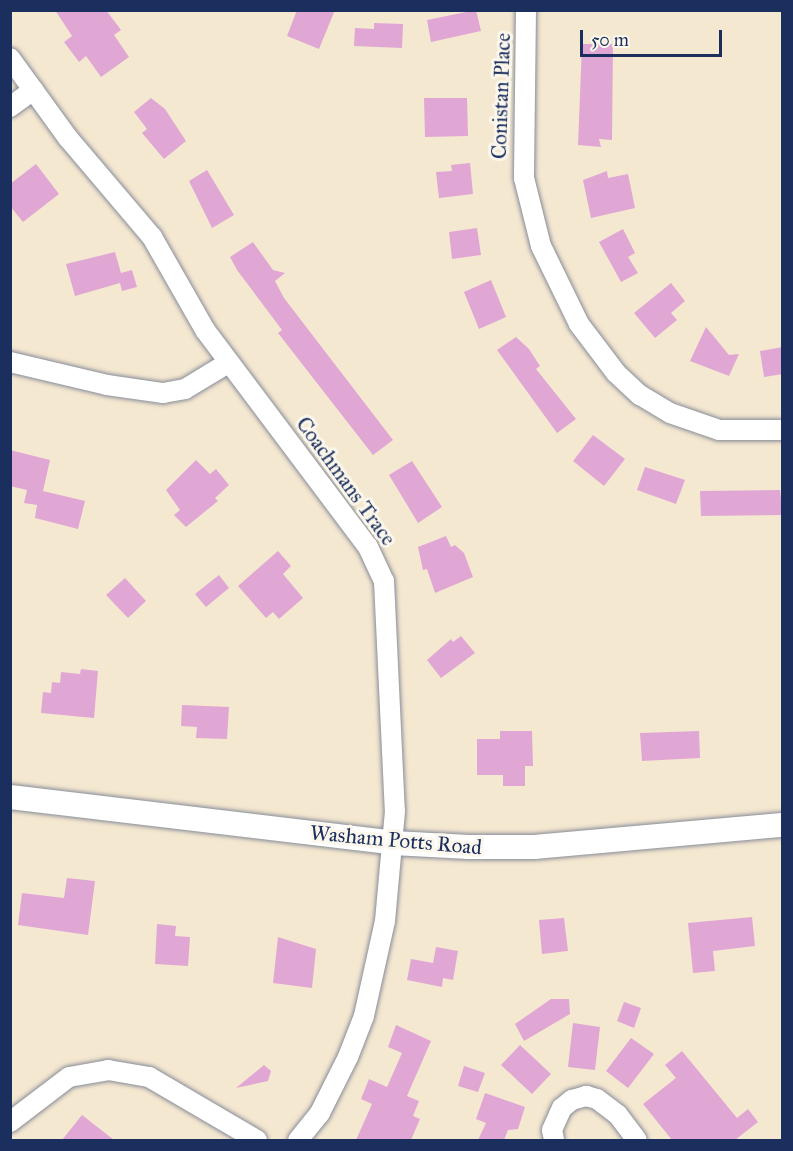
<!DOCTYPE html>
<style>
body{margin:0}
#map{position:relative;width:793px;height:1151px;overflow:hidden;background:#f5e8d1;font-family:"IM FELL Great Primer",serif}
div>[style]{position:absolute}
.building>*{inset:0;background:#e0a7d5}
.roads{filter:drop-shadow(0 0 2px #888c98) drop-shadow(0 0 2px #888c98)}
.minor>*{height:20px;margin:-10px;padding:0 10px;transform-origin:10px;border-radius:10px;background:#fff}
.tertiary>*{height:24px;margin:-12px;padding:0 12px;transform-origin:12px;border-radius:12px;background:#fff}
span{translate:-50% -50%;white-space:nowrap;text-align:center;line-height:1.15;-webkit-text-stroke:6px #fbf7ec;paint-order:stroke}
.street-label{font-size:21px;color:#1b2f5e}
.frame{position:absolute;inset:0;border:12px solid #1b2f5e;pointer-events:none}
.scale{position:absolute;left:580px;top:30px;width:142px;height:27px;box-sizing:border-box;border:3px solid #1b2f5e;border-top:0;padding-left:8px;font-size:18px;line-height:21px;white-space:nowrap;color:#1b2f5e;-webkit-text-stroke:4px #fbf7ec;paint-order:stroke}
</style>
<div id="map">
<div class="building">
<div style="clip-path:polygon(55px 10px,106px 10px,121px 30px,114px 35px,129px 57px,101px 77px,86px 56px,79px 62px,64px 42px,72px 36px)"></div>
<div style="clip-path:polygon(297px 10px,335px 10px,319px 49px,287px 36px)"></div>
<div style="clip-path:polygon(476px 10px,481px 31px,431px 42px,427px 20px)"></div>
<div style="clip-path:polygon(374px 23px,403px 24px,402px 48px,354px 46px,355px 28px,374px 29px)"></div>
<div style="clip-path:polygon(582px 44px,613px 44px,612px 140px,599px 139px,601px 147px,578px 145px)"></div>
<div style="clip-path:polygon(151px 98px,165px 109px,186px 141px,164px 159px,142px 133px,147px 129px,134px 112px)"></div>
<div style="clip-path:polygon(424px 98px,467px 98px,468px 136px,425px 137px)"></div>
<div style="clip-path:polygon(470px 163px,473px 194px,439px 198px,436px 172px,452px 171px,451px 165px)"></div>
<div style="clip-path:polygon(36px 164px,59px 194px,23px 222px,10px 206px,10px 184px)"></div>
<div style="clip-path:polygon(207px 170px,234px 215px,212px 228px,189px 181px)"></div>
<div style="clip-path:polygon(607px 171px,608px 178px,628px 174px,635px 208px,591px 218px,583px 180px)"></div>
<div style="clip-path:polygon(477px 228px,481px 255px,452px 259px,449px 232px)"></div>
<div style="clip-path:polygon(623px 229px,635px 253px,628px 257px,638px 273px,621px 282px,599px 242px)"></div>
<div style="clip-path:polygon(253px 242px,273px 270px,285px 273px,275px 281px,284px 298px,393px 440px,373px 455px,278px 333px,282px 330px,237px 270px,230px 257px)"></div>
<div style="clip-path:polygon(115px 252px,121px 273px,132px 270px,137px 287px,122px 291px,120px 283px,75px 296px,66px 264px)"></div>
<div style="clip-path:polygon(491px 280px,506px 317px,479px 329px,464px 292px)"></div>
<div style="clip-path:polygon(671px 283px,685px 301px,671px 313px,677px 320px,655px 338px,634px 313px)"></div>
<div style="clip-path:polygon(706px 327px,729px 355px,739px 354px,729px 376px,690px 361px)"></div>
<div style="clip-path:polygon(516px 337px,529px 349px,540px 366px,536px 369px,576px 419px,557px 433px,497px 350px)"></div>
<div style="clip-path:polygon(783px 347px,783px 374px,764px 377px,760px 351px)"></div>
<div style="clip-path:polygon(593px 435px,625px 459px,604px 486px,573px 461px)"></div>
<div style="clip-path:polygon(10px 450px,50px 460px,43px 491px,85px 501px,78px 529px,35px 518px,37px 505px,24px 503px,27px 490px,10px 486px)"></div>
<div style="clip-path:polygon(196px 460px,210px 474px,216px 469px,229px 485px,215px 498px,218px 501px,186px 527px,174px 515px,180px 510px,166px 490px)"></div>
<div style="clip-path:polygon(412px 461px,442px 507px,418px 523px,389px 475px)"></div>
<div style="clip-path:polygon(645px 467px,685px 480px,676px 504px,637px 490px)"></div>
<div style="clip-path:polygon(700px 491px,780px 490px,783px 515px,701px 516px)"></div>
<div style="clip-path:polygon(446px 536px,451px 547px,455px 545px,464px 553px,473px 577px,435px 593px,427px 569px,423px 570px,418px 547px)"></div>
<div style="clip-path:polygon(278px 551px,291px 566px,283px 574px,303px 598px,279px 619px,273px 612px,266px 618px,238px 586px)"></div>
<div style="clip-path:polygon(219px 575px,229px 588px,206px 607px,195px 594px)"></div>
<div style="clip-path:polygon(125px 578px,146px 601px,128px 618px,106px 595px)"></div>
<div style="clip-path:polygon(461px 636px,475px 653px,441px 678px,427px 660px,451px 639px,453px 642px)"></div>
<div style="clip-path:polygon(81px 669px,98px 671px,94px 718px,41px 713px,43px 692px,51px 693px,52px 682px,60px 683px,61px 672px,80px 674px)"></div>
<div style="clip-path:polygon(182px 705px,229px 707px,227px 739px,196px 738px,197px 727px,181px 726px)"></div>
<div style="clip-path:polygon(500px 731px,532px 731px,533px 766px,525px 766px,525px 786px,503px 786px,503px 775px,477px 775px,477px 739px,500px 739px)"></div>
<div style="clip-path:polygon(699px 731px,700px 758px,642px 761px,640px 733px)"></div>
<div style="clip-path:polygon(67px 878px,95px 881px,88px 935px,18px 925px,22px 893px,64px 898px)"></div>
<div style="clip-path:polygon(752px 917px,755px 946px,713px 951px,715px 971px,693px 973px,688px 923px)"></div>
<div style="clip-path:polygon(564px 918px,568px 951px,542px 954px,539px 920px)"></div>
<div style="clip-path:polygon(157px 924px,176px 926px,175px 936px,190px 937px,188px 966px,155px 964px)"></div>
<div style="clip-path:polygon(278px 937px,316px 949px,312px 988px,273px 983px)"></div>
<div style="clip-path:polygon(436px 947px,458px 951px,453px 980px,443px 978px,442px 987px,407px 980px,411px 959px,433px 963px)"></div>
<div style="clip-path:polygon(551px 999px,569px 999px,570px 1014px,524px 1041px,515px 1024px)"></div>
<div style="clip-path:polygon(624px 1002px,641px 1008px,634px 1028px,617px 1021px)"></div>
<div style="clip-path:polygon(573px 1023px,600px 1027px,595px 1070px,568px 1067px)"></div>
<div style="clip-path:polygon(396px 1025px,431px 1041px,407px 1096px,419px 1101px,413px 1116px,420px 1119px,411px 1140px,356px 1140px,372px 1104px,361px 1099px,369px 1079px,387px 1087px,402px 1053px,388px 1047px)"></div>
<div style="clip-path:polygon(631px 1038px,654px 1054px,628px 1088px,606px 1071px)"></div>
<div style="clip-path:polygon(520px 1045px,551px 1074px,532px 1094px,501px 1065px)"></div>
<div style="clip-path:polygon(682px 1051px,737px 1118px,748px 1109px,758px 1122px,735px 1140px,672px 1140px,643px 1104px,676px 1078px,665px 1065px)"></div>
<div style="clip-path:polygon(264px 1065px,271px 1071px,268px 1081px,236px 1088px)"></div>
<div style="clip-path:polygon(464px 1066px,485px 1073px,478px 1092px,458px 1086px)"></div>
<div style="clip-path:polygon(485px 1093px,525px 1107px,518px 1129px,508px 1130px,504px 1140px,478px 1140px,486px 1123px,476px 1119px)"></div>
<div style="clip-path:polygon(82px 1115px,114px 1140px,62px 1140px)"></div>
</div>
<div class="roads">
<div class="minor">
<div style="left:526px;top:10px;width:168px;rotate:90.7deg"></div>
<div style="left:524px;top:178px;width:70px;rotate:76deg"></div>
<div style="left:541px;top:246px;width:87px;rotate:64deg"></div>
<div style="left:579px;top:324px;width:61px;rotate:52.9deg"></div>
<div style="left:616px;top:373px;width:33px;rotate:43deg"></div>
<div style="left:640px;top:395px;width:35px;rotate:31deg"></div>
<div style="left:670px;top:413px;width:52px;rotate:19.1deg"></div>
<div style="left:719px;top:430px;width:63px"></div>
<div style="left:10px;top:58px;width:99px;rotate:54.1deg"></div>
<div style="left:68px;top:138px;width:130px;rotate:49.7deg"></div>
<div style="left:152px;top:237px;width:107px;rotate:60.3deg"></div>
<div style="left:205px;top:330px;width:271px;rotate:53.1deg"></div>
<div style="left:368px;top:547px;width:38px;rotate:65deg"></div>
<div style="left:384px;top:581px;width:230px;rotate:87.3deg"></div>
<div style="left:395px;top:811px;width:110px;rotate:95.2deg"></div>
<div style="left:385px;top:921px;width:97px;rotate:102.5deg"></div>
<div style="left:364px;top:1016px;width:44px;rotate:111.3deg"></div>
<div style="left:348px;top:1057px;width:63px;rotate:116.6deg"></div>
<div style="left:320px;top:1113px;width:35px;rotate:129deg"></div>
<div style="left:10px;top:107px;width:29px;rotate:-36deg"></div>
<div style="left:10px;top:362px;width:100px;rotate:13.3deg"></div>
<div style="left:107px;top:385px;width:57px;rotate:8.1deg"></div>
<div style="left:163px;top:393px;width:22px;rotate:-10deg"></div>
<div style="left:185px;top:389px;width:50px;rotate:-31.2deg"></div>
<div style="left:10px;top:1122px;width:74px;rotate:-37.3deg"></div>
<div style="left:69px;top:1077px;width:40px;rotate:-10deg"></div>
<div style="left:108px;top:1070px;width:42px;rotate:9.7deg"></div>
<div style="left:149px;top:1077px;width:125px;rotate:30.3deg"></div>
<div style="left:554px;top:1140px;width:10px;rotate:-101deg"></div>
<div style="left:552px;top:1130px;width:24px;rotate:-66deg"></div>
<div style="left:562px;top:1108px;width:13px;rotate:-39deg"></div>
<div style="left:572px;top:1100px;width:15px;rotate:-16deg"></div>
<div style="left:586px;top:1096px;width:11px;rotate:15deg"></div>
<div style="left:597px;top:1099px;width:26px;rotate:37deg"></div>
<div style="left:618px;top:1115px;width:31px;rotate:53deg"></div>
</div>
<div class="tertiary">
<div style="left:10px;top:797px;width:386px;rotate:6.8deg"></div>
<div style="left:393px;top:843px;width:76px;rotate:3deg"></div>
<div style="left:469px;top:847px;width:65px"></div>
<div style="left:534px;top:847px;width:249px;rotate:-5.1deg"></div>
</div>
</div>
<div class="street-label">
<span style="left:501px;top:96px;rotate:-88deg">Conistan Place</span>
<span style="left:346px;top:481px;rotate:54deg">Coachmans Trace</span>
<span style="left:396px;top:840px;rotate:5deg">Washam Potts Road</span>
</div>
<div class="frame"></div>
<div class="scale">50 m</div>
</div>
